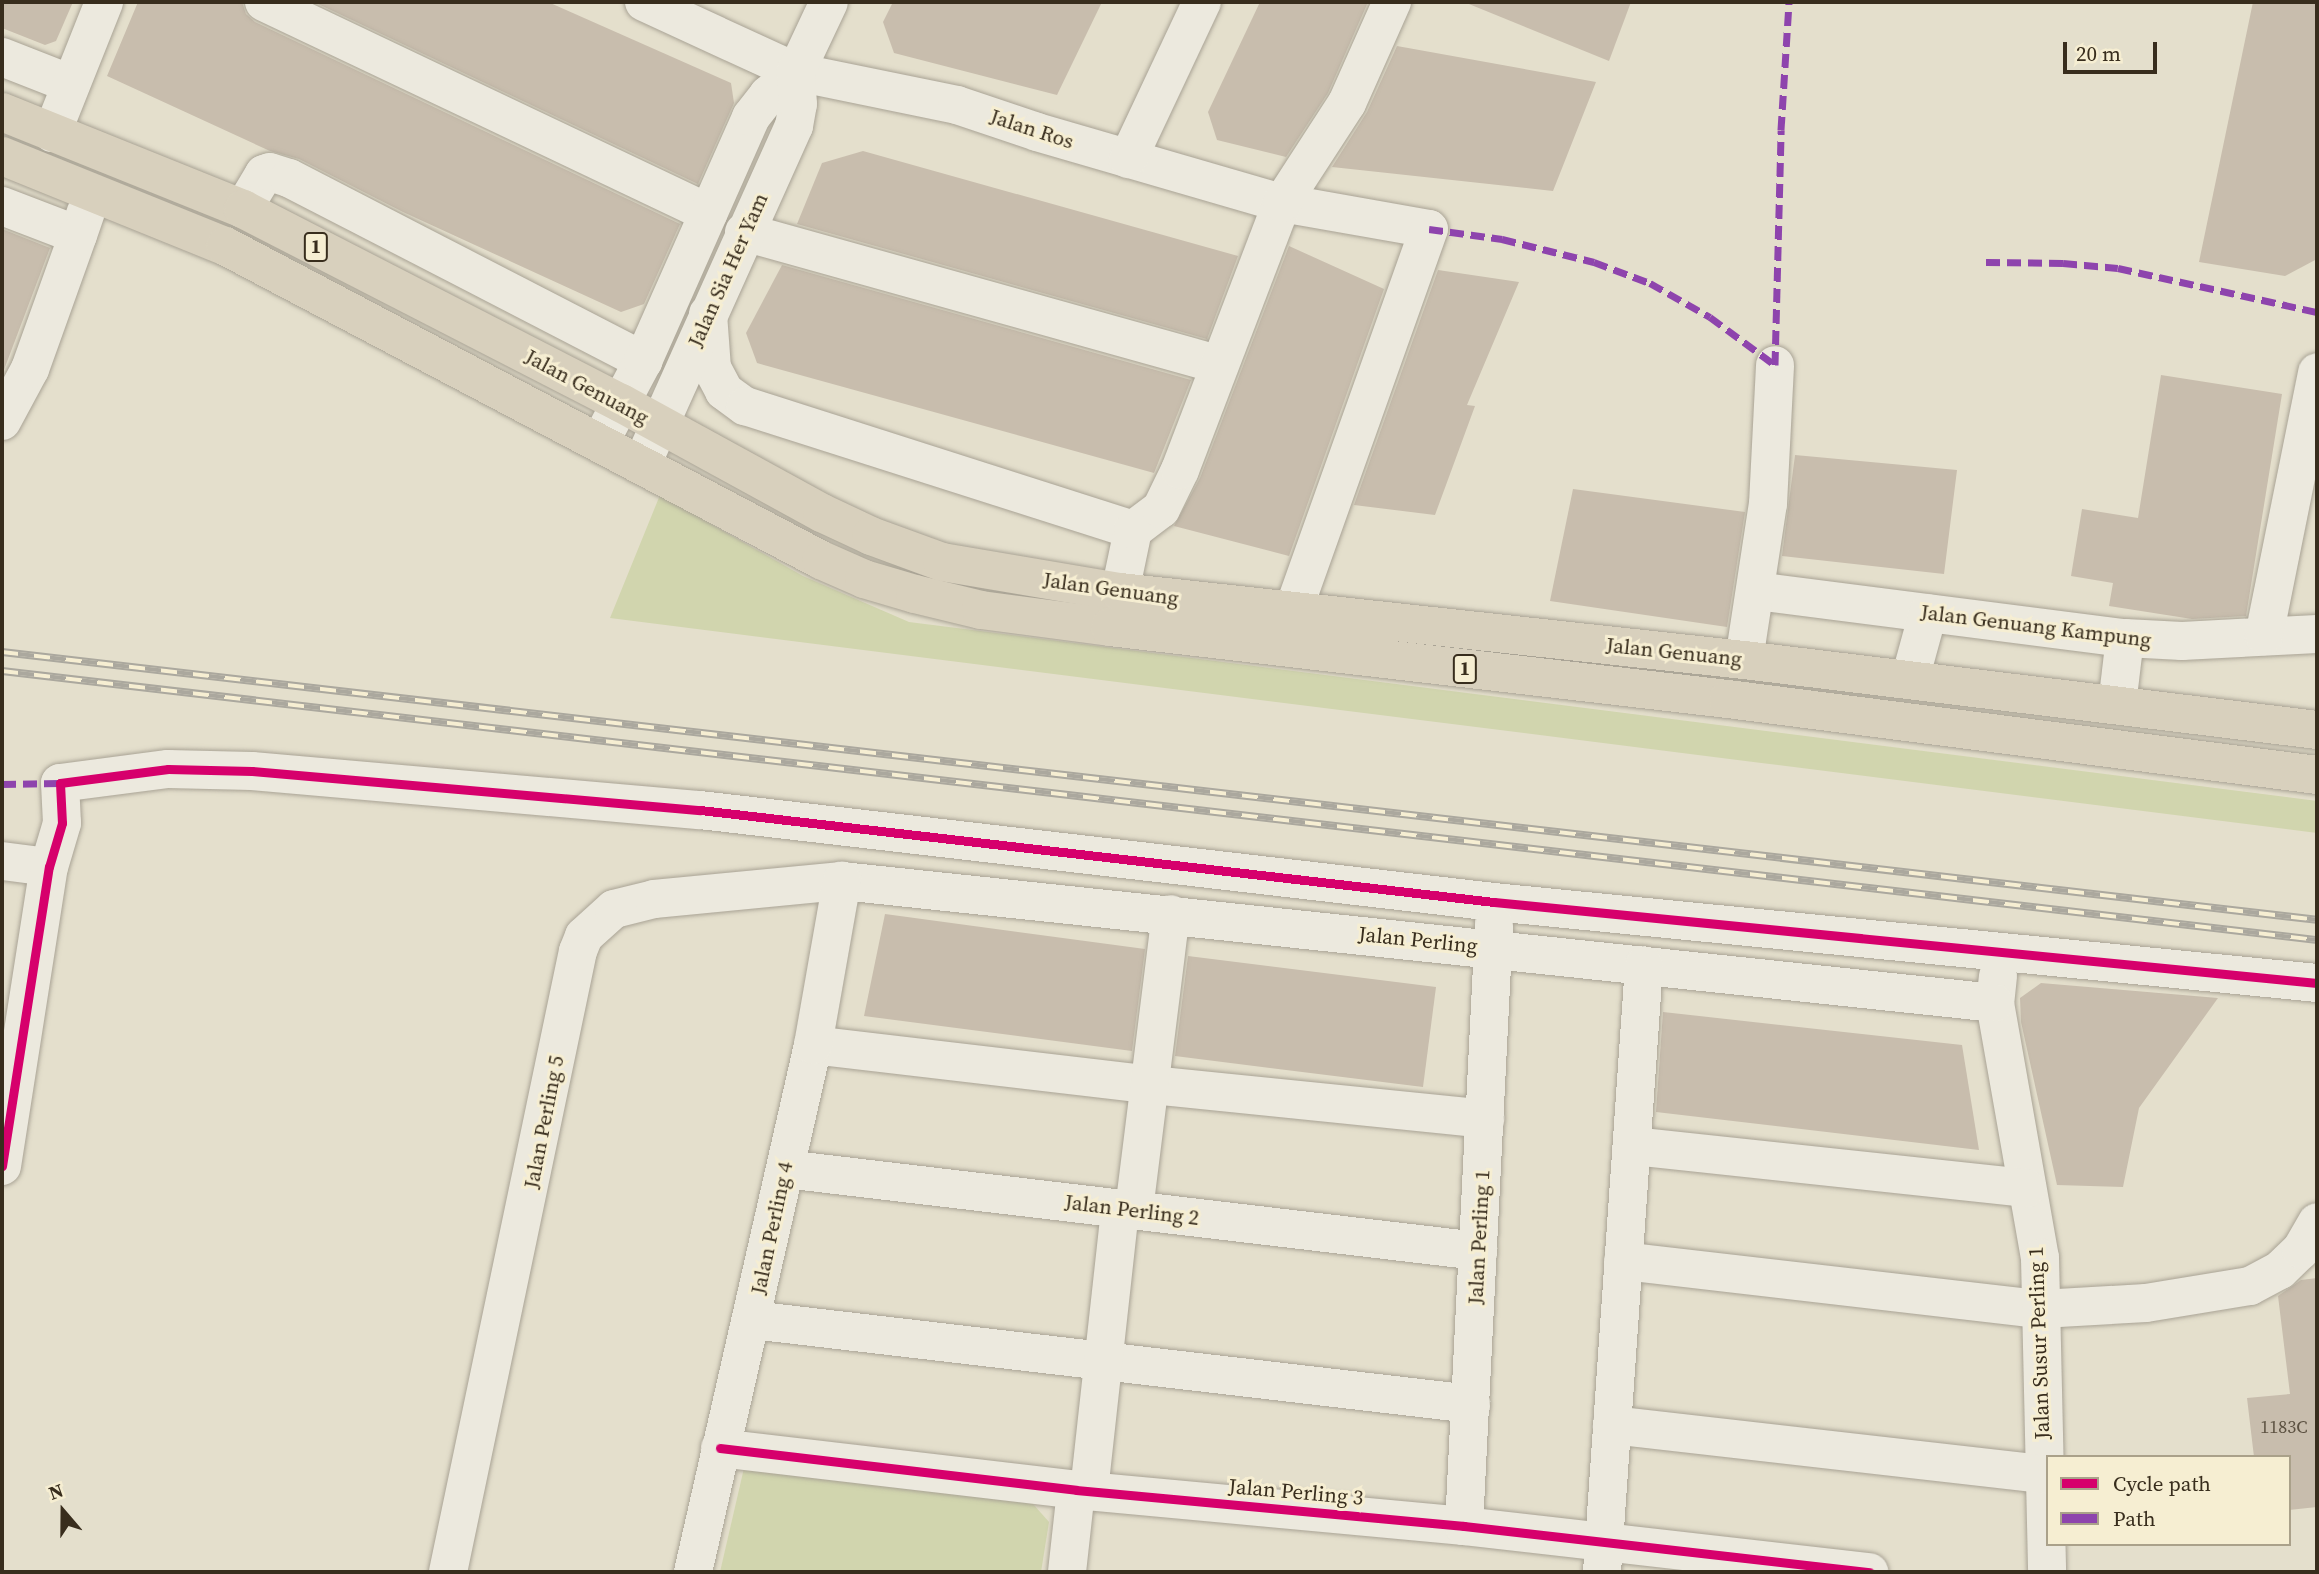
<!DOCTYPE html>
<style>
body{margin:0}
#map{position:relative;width:2319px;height:1574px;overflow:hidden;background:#e4dfcc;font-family:"Source Serif 4",serif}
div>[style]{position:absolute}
.green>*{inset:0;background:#d1d5ae}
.building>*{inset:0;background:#c8bdad}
.roads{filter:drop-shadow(0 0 2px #a9a395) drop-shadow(0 0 2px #a9a395)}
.minor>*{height:38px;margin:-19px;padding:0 19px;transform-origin:19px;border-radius:19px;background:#ece9de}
.highway>*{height:38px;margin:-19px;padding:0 19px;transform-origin:19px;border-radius:19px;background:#d8d0bd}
.rail>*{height:8px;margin-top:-4px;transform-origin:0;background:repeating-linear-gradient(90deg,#f6eed2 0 16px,#aba89e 0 32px);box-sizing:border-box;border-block:2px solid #aba89e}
.quiet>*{height:7px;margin-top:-3.5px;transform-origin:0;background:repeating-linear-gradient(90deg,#8e44ad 0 14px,transparent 0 21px)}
.cycleway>*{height:9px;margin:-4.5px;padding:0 4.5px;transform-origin:4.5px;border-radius:4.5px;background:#d6006c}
span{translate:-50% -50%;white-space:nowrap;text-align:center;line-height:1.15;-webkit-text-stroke:6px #f6eed2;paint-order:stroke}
.number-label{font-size:18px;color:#5c5141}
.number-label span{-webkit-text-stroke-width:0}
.shield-label span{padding:2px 5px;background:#f6eed2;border:2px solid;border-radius:5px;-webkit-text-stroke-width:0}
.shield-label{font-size:19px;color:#382d1d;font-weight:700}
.street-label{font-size:21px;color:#382d1d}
.frame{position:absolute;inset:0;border:4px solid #382d1d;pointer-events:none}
.legend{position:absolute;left:2046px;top:1455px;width:245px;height:91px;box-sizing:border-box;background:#f6eed2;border:2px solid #aaa18a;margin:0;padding:9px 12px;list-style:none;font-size:21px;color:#382d1d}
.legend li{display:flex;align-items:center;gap:14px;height:35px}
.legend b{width:35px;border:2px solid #aaa18a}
.north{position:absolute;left:28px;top:1476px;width:70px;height:70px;-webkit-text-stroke:5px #f6eed2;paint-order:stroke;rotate:340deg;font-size:19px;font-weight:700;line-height:28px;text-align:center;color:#382d1d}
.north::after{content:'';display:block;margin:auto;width:24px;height:32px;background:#382d1d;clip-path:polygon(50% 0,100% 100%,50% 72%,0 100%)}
.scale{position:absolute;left:2063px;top:42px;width:94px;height:32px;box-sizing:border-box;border:4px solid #382d1d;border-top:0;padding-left:9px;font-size:21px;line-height:24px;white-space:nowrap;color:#382d1d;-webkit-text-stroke:5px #f6eed2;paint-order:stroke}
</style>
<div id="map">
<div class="green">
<div style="clip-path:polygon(660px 495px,803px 576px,909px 622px,2317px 801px,2317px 833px,610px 618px)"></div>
<div style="clip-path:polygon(744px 1468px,1026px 1496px,1049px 1522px,1041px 1572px,720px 1572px)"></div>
</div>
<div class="building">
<div style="clip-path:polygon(2px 2px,73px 2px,56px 41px,45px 45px,2px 28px)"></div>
<div style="clip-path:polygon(138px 2px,242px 2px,246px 14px,255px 22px,680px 224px,644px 304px,621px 312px,403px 212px,299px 159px,270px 151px,107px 76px)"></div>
<div style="clip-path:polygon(314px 2px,548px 2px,731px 83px,734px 103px,698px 184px)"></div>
<div style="clip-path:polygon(893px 2px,1102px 2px,1057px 95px,894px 53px,883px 22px)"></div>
<div style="clip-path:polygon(1260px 2px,1368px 2px,1328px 93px,1286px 157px,1217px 140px,1208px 112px)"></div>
<div style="clip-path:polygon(1464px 2px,1631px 2px,1609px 61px)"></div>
<div style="clip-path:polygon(2253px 2px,2317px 2px,2317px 259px,2285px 276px,2199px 262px)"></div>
<div style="clip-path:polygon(1397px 46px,1596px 82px,1553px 191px,1332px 167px,1367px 112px)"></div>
<div style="clip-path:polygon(863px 151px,1238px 256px,1207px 339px,797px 224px,822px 163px)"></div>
<div style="clip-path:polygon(2px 229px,50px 248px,2px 375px)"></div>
<div style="clip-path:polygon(1289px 246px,1384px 289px,1289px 556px,1174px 526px,1200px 478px)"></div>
<div style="clip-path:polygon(782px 265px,1191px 380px,1154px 473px,757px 363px,746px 333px)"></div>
<div style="clip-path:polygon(1438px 270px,1519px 282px,1467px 405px,1475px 406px,1435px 515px,1354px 505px)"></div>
<div style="clip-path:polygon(2161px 375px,2282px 394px,2246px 616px,2192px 619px,2109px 606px,2113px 583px,2071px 576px,2082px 509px,2138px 518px)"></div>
<div style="clip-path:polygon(1795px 455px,1957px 470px,1944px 574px,1782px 556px)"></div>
<div style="clip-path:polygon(1573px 489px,1745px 512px,1727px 627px,1550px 601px)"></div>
<div style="clip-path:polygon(885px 914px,1145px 949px,1132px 1051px,864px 1016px)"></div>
<div style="clip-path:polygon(1188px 956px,1436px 987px,1423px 1087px,1175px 1056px)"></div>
<div style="clip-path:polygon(2041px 983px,2218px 998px,2139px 1108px,2123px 1187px,2057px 1185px,2021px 1022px,2020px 998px)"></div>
<div style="clip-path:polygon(1663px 1012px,1962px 1045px,1979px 1150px,1656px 1112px)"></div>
<div style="clip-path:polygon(2317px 1278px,2317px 1507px,2289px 1510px,2289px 1457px,2254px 1457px,2247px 1398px,2290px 1394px,2278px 1296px,2301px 1280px)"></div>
</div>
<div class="roads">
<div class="minor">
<div style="left:264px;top:2px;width:492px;rotate:25.4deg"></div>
<div style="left:644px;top:2px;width:167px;rotate:24.7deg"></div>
<div style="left:796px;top:72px;width:164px;rotate:11.6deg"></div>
<div style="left:957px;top:105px;width:84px;rotate:18.6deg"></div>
<div style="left:1037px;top:132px;width:255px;rotate:16.2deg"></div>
<div style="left:1282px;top:203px;width:149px;rotate:10deg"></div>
<div style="left:1429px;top:229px;width:405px;rotate:109.6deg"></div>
<div style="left:2px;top:57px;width:74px;rotate:21.4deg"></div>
<div style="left:52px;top:133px;width:141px;rotate:-68.3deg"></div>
<div style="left:1128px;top:159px;width:174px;rotate:-64.8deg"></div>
<div style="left:2px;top:206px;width:81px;rotate:20.9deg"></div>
<div style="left:78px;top:235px;width:24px;rotate:-71deg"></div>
<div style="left:243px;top:209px;width:41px;rotate:-59deg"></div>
<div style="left:264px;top:174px;width:6px;rotate:-18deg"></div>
<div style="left:270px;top:172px;width:20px;rotate:18deg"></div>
<div style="left:289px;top:178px;width:399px;rotate:27.3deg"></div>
<div style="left:744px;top:232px;width:493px;rotate:15.6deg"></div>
<div style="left:708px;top:314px;width:54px;rotate:85.8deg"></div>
<div style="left:712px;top:368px;width:26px;rotate:62deg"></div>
<div style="left:724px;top:391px;width:26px;rotate:36deg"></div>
<div style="left:745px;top:406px;width:407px;rotate:17.7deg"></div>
<div style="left:2px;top:421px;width:59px;rotate:-61.7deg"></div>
<div style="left:30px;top:369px;width:142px;rotate:-70.3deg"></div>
<div style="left:600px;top:442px;width:92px;rotate:-62deg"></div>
<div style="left:643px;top:361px;width:267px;rotate:-66.1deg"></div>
<div style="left:751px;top:117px;width:28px;rotate:-52deg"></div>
<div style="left:768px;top:95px;width:36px;rotate:-39deg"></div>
<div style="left:796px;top:72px;width:77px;rotate:-64.8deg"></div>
<div style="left:642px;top:464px;width:371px;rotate:-65.8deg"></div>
<div style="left:794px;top:126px;width:22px;rotate:-80deg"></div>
<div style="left:798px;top:104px;width:32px;rotate:-94deg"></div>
<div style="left:1756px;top:591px;width:372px;rotate:7.3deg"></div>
<div style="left:2125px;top:638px;width:57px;rotate:3deg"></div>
<div style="left:2182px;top:641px;width:135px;rotate:-3deg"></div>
<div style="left:1120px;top:592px;width:63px;rotate:-78.2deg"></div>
<div style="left:1133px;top:530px;width:35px;rotate:-37deg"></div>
<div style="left:1161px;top:509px;width:43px;rotate:-64deg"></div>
<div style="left:1180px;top:470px;width:286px;rotate:-69.1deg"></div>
<div style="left:1282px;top:203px;width:119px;rotate:-57deg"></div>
<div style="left:1347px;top:103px;width:111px;rotate:-66deg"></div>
<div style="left:2264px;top:636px;width:269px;rotate:-78.6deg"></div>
<div style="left:1744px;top:660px;width:158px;rotate:-81.3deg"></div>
<div style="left:1768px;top:504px;width:139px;rotate:-87.1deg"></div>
<div style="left:1910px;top:679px;width:68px;rotate:-74.7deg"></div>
<div style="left:2117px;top:705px;width:67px;rotate:-83.2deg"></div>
<div style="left:2px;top:861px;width:47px;rotate:7.3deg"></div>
<div style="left:1998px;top:976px;width:27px;rotate:96deg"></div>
<div style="left:1995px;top:1003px;width:259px;rotate:80deg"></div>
<div style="left:2040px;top:1258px;width:314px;rotate:88.7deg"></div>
<div style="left:813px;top:1045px;width:341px;rotate:6.7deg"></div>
<div style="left:1152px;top:1085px;width:335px;rotate:5.8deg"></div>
<div style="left:1632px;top:1146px;width:397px;rotate:6.1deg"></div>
<div style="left:2px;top:1166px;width:303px;rotate:-81.1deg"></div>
<div style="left:49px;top:867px;width:46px;rotate:-73.5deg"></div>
<div style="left:62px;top:823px;width:40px;rotate:-92.9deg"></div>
<div style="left:60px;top:783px;width:109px;rotate:-7.4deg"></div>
<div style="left:168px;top:769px;width:84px;rotate:1.4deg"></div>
<div style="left:252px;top:771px;width:450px;rotate:5deg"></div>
<div style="left:700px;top:810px;width:799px;rotate:6.61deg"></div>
<div style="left:1494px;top:902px;width:827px;rotate:5.62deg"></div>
<div style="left:785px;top:1169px;width:698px;rotate:6.75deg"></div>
<div style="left:1134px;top:1210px;width:298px;rotate:-82.9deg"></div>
<div style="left:1623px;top:1261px;width:421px;rotate:6.6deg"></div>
<div style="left:2041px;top:1309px;width:105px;rotate:-3.3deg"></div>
<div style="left:2146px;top:1303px;width:105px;rotate:-9.3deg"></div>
<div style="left:2250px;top:1286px;width:34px;rotate:-28deg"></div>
<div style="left:2280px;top:1270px;width:29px;rotate:-44deg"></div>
<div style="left:2301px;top:1250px;width:32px;rotate:-60deg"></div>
<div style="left:752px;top:1320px;width:724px;rotate:6.66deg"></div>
<div style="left:1612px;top:1425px;width:435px;rotate:6.5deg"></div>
<div style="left:720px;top:1448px;width:358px;rotate:6.7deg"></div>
<div style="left:1076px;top:1490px;width:390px;rotate:5.3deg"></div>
<div style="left:1464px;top:1526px;width:408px;rotate:6.5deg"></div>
<div style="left:1089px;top:1491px;width:284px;rotate:-83.7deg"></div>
<div style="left:1464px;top:1526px;width:602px;rotate:-87.14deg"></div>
<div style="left:448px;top:1572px;width:634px;rotate:-78.18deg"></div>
<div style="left:578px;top:951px;width:16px;rotate:-68deg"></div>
<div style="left:584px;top:936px;width:40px;rotate:-42deg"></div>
<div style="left:614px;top:909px;width:41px;rotate:-14deg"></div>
<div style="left:654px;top:899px;width:189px;rotate:-5.5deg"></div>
<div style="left:842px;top:881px;width:1159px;rotate:6.04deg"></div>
<div style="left:693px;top:1572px;width:540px;rotate:-77.17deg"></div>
<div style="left:813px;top:1045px;width:167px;rotate:-80deg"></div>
<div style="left:1067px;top:1572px;width:82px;rotate:-83.7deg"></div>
<div style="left:1602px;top:1572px;width:608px;rotate:-86.04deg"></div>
</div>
<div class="highway">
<div style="left:2px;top:112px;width:260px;rotate:21.9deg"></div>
<div style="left:243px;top:209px;width:425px;rotate:27.2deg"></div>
<div style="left:621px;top:403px;width:229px;rotate:28.7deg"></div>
<div style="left:822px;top:513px;width:54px;rotate:25.1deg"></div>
<div style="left:871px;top:536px;width:76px;rotate:20.1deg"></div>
<div style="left:942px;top:562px;width:181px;rotate:9.6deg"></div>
<div style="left:1120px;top:592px;width:628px;rotate:6.22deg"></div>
<div style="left:1744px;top:660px;width:577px;rotate:6.96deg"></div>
<div style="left:2px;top:156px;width:240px;rotate:22deg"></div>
<div style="left:225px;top:246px;width:674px;rotate:27.78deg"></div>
<div style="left:821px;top:560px;width:47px;rotate:23.8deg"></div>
<div style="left:864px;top:579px;width:53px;rotate:16.4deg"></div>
<div style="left:915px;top:594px;width:68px;rotate:13.6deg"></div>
<div style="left:981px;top:610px;width:130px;rotate:7.5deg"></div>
<div style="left:1110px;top:627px;width:622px;rotate:6.65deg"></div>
<div style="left:1728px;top:699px;width:594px;rotate:7.35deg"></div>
</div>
</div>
<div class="rail">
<div style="left:2px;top:652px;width:2330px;rotate:6.6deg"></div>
<div style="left:2px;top:671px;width:2331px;rotate:6.63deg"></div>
</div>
<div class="quiet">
<div style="left:1429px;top:229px;width:74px;rotate:7.8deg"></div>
<div style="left:1502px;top:239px;width:95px;rotate:14deg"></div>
<div style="left:1594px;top:262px;width:60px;rotate:20.6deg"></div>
<div style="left:1650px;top:283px;width:69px;rotate:29.5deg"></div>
<div style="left:1710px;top:317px;width:81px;rotate:36.4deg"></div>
<div style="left:1986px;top:262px;width:77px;rotate:0.7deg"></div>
<div style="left:2063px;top:263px;width:55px;rotate:5.2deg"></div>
<div style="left:2118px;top:268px;width:204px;rotate:12.5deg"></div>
<div style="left:1775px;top:365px;width:235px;rotate:-88.5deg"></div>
<div style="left:1781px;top:130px;width:128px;rotate:-86.4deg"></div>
<div style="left:2px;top:784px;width:58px;rotate:-1deg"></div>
</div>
<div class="cycleway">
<div style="left:2px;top:1166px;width:303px;rotate:-81.1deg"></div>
<div style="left:49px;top:867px;width:46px;rotate:-73.5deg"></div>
<div style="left:62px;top:823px;width:40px;rotate:-92.9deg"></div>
<div style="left:60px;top:783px;width:109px;rotate:-7.4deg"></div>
<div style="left:168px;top:769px;width:84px;rotate:1.4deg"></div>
<div style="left:252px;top:771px;width:450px;rotate:5deg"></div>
<div style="left:700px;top:810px;width:799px;rotate:6.61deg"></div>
<div style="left:1494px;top:902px;width:827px;rotate:5.62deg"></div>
<div style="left:720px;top:1448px;width:358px;rotate:6.7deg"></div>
<div style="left:1076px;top:1490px;width:390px;rotate:5.3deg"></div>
<div style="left:1464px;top:1526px;width:408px;rotate:6.5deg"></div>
</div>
<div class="number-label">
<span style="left:2284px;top:1427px">1183C</span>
</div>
<div class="shield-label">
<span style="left:316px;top:247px">1</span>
<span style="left:1465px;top:669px">1</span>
</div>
<div class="street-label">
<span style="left:1032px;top:129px;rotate:18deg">Jalan Ros</span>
<span style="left:728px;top:270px;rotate:-66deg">Jalan Sia Her Yam</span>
<span style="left:587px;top:387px;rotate:28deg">Jalan Genuang</span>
<span style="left:1111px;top:589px;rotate:8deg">Jalan Genuang</span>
<span style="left:2036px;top:626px;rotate:7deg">Jalan Genuang Kampung</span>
<span style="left:1674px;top:652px;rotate:6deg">Jalan Genuang</span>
<span style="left:1418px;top:940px;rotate:6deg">Jalan Perling</span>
<span style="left:544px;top:1122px;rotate:-79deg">Jalan Perling 5</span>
<span style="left:1132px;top:1210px;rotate:7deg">Jalan Perling 2</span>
<span style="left:772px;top:1228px;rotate:-78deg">Jalan Perling 4</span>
<span style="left:1479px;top:1237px;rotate:-87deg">Jalan Perling 1</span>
<span style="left:2039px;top:1343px;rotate:-92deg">Jalan Susur Perling 1</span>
<span style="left:1296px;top:1492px;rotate:5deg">Jalan Perling 3</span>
</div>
<div class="frame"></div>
<ul class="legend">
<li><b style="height:9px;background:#d6006c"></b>Cycle path</li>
<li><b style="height:9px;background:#8e44ad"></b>Path</li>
</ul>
<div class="north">N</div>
<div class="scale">20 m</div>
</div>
